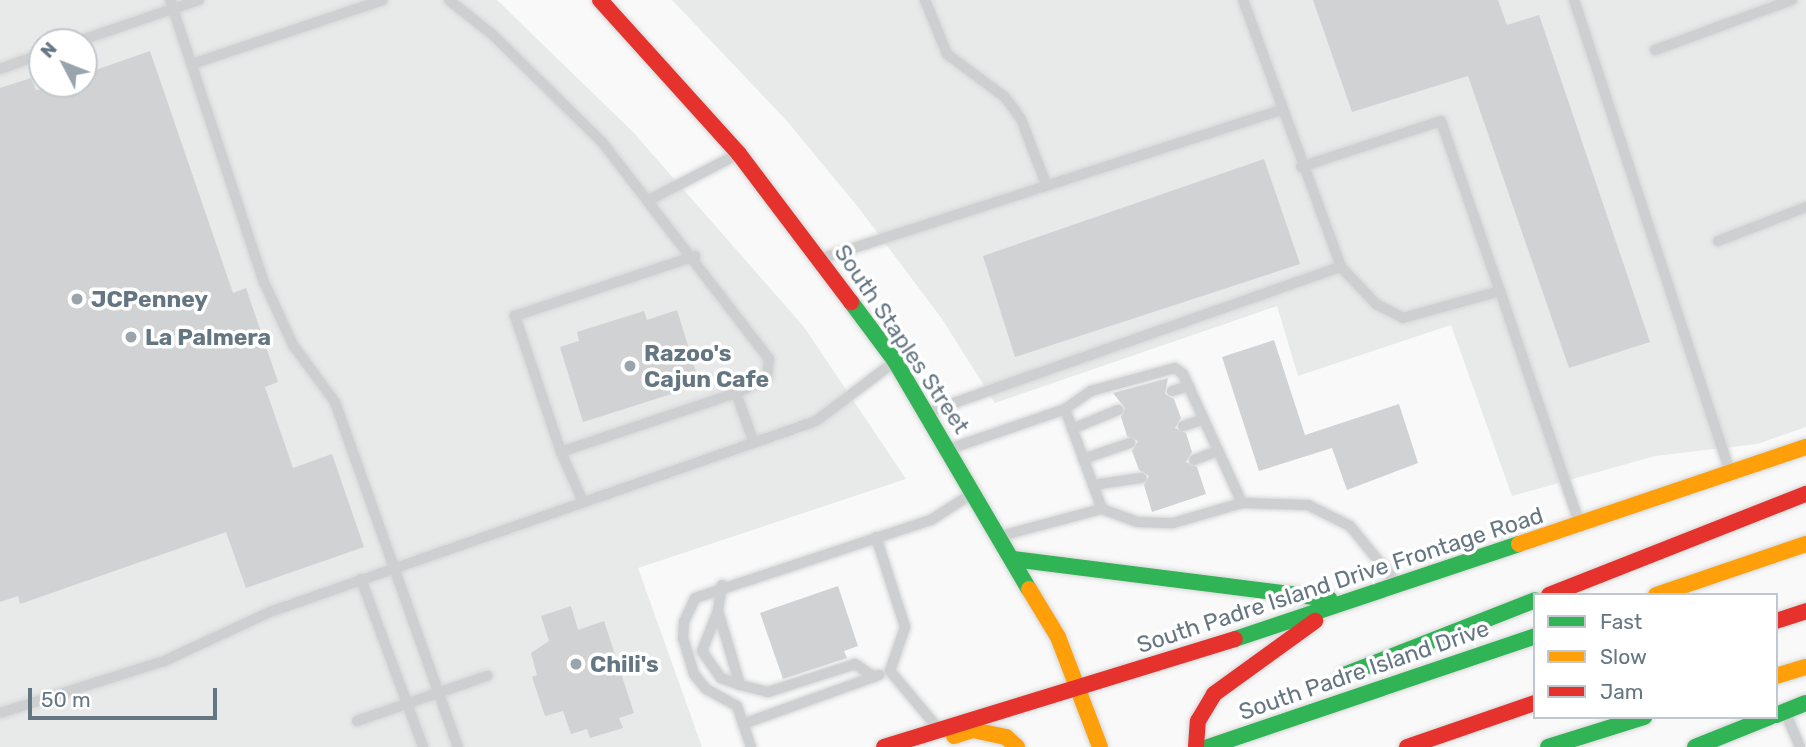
<!DOCTYPE html>
<style>
body{margin:0}
#map{position:relative;width:1806px;height:747px;overflow:hidden;background:#f9f9f9;font-family:Rubik,sans-serif}
div>[style]{position:absolute}
.built>*{inset:0;background:#e8e9e9}
.building>*{inset:0;background:#d0d2d3}
.roads{filter:drop-shadow(0 0 2px #d5d6d7) drop-shadow(0 0 2px #d5d6d7)}
.lane>*{height:10px;margin:-5px;padding:0 5px;transform-origin:5px;border-radius:5px;background:#cecfd0}
.fast>*{height:16px;margin:-8px;padding:0 8px;transform-origin:8px;border-radius:8px;background:#30b455}
.slow>*{height:16px;margin:-8px;padding:0 8px;transform-origin:8px;border-radius:8px;background:#ff9f0a}
.jam>*{height:16px;margin:-8px;padding:0 8px;transform-origin:8px;border-radius:8px;background:#e5322d}
.dots>*{width:19px;height:19px;translate:-50% -50%;box-sizing:border-box;border:4px solid #fff;border-radius:50%}
span{translate:-50% -50%;white-space:nowrap;text-align:center;line-height:1.15;-webkit-text-stroke:7px #fff;paint-order:stroke}
.poi-label{font-size:23px;color:#657683;font-weight:700}
.left{translate:0 -50%;text-align:left}
.street-label{font-size:23px;color:#657683}
.legend{position:absolute;left:1533px;top:593px;width:245px;height:126px;box-sizing:border-box;background:#fff;border:2px solid #c1c8cd;margin:0;padding:9px 12px;list-style:none;font-size:21px;color:#657683}
.legend li{display:flex;align-items:center;gap:14px;height:35px}
.legend b{width:35px;border:2px solid #c1c8cd}
.north{position:absolute;left:28px;top:28px;width:70px;height:70px;box-sizing:border-box;background:#fff;border:2px solid #c1c8cd;border-radius:50%;rotate:312deg;font-size:19px;font-weight:700;line-height:28px;text-align:center;color:#657683}
.north::after{content:'';display:block;margin:auto;width:24px;height:32px;background:#99a4ac;clip-path:polygon(50% 0,100% 100%,50% 72%,0 100%)}
.scale{position:absolute;left:28px;top:688px;width:189px;height:32px;box-sizing:border-box;border:4px solid #657683;border-top:0;padding-left:9px;font-size:21px;line-height:24px;white-space:nowrap;color:#657683;-webkit-text-stroke:5px #fff;paint-order:stroke}
</style>
<div id="map">
<div class="built">
<div style="clip-path:polygon(evenodd,0 0,497px 0,633px 132px,804px 327px,906px 479px,638px 568px,702px 747px,0 747px,0 0,42px 42px,84px 42px,84px 84px,42px 84px,42px 42px)"></div>
<div style="clip-path:polygon(672px 0,1806px 0,1806px 427px,1757px 444px,1655px 456px,1512px 496px,1451px 325px,1298px 376px,1277px 306px,995px 403px,942px 319px,858px 207px,786px 120px)"></div>
</div>
<div class="building">
<div style="clip-path:polygon(1313px 0,1498px 0,1507px 25px,1539px 15px,1650px 342px,1569px 368px,1468px 76px,1352px 112px)"></div>
<div style="clip-path:polygon(150px 51px,233px 293px,246px 288px,278px 382px,265px 387px,293px 468px,332px 454px,364px 547px,246px 588px,226px 532px,20px 604px,18px 596px,0 602px,0 88px,31px 78px,36px 90px,84px 84px,84px 74px)"></div>
<div style="clip-path:polygon(1264px 159px,1300px 264px,1015px 357px,983px 256px)"></div>
<div style="clip-path:polygon(677px 310px,700px 385px,583px 422px,560px 347px,579px 341px,577px 332px,644px 311px,647px 320px)"></div>
<div style="clip-path:polygon(1274px 340px,1305px 435px,1399px 404px,1418px 463px,1347px 490px,1332px 448px,1259px 471px,1222px 357px)"></div>
<div style="clip-path:polygon(1168px 378px,1165px 394px,1174px 399px,1181px 418px,1175px 428px,1186px 433px,1192px 452px,1186px 462px,1197px 467px,1206px 494px,1152px 512px,1144px 485px,1149px 476px,1139px 470px,1132px 451px,1138px 441px,1127px 436px,1121px 417px,1125px 408px,1113px 393px)"></div>
<div style="clip-path:polygon(838px 586px,858px 646px,844px 651px,847px 658px,783px 679px,760px 613px)"></div>
<div style="clip-path:polygon(571px 606px,578px 630px,604px 621px,634px 713px,619px 718px,623px 728px,590px 738px,587px 729px,571px 734px,563px 711px,545px 716px,532px 677px,537px 675px,531px 653px,549px 641px,541px 616px)"></div>
</div>
<div class="roads">
<div class="lane">
<div style="left:170px;top:0;width:297px;rotate:71.6deg"></div>
<div style="left:264px;top:282px;width:69px;rotate:65.3deg"></div>
<div style="left:293px;top:345px;width:71px;rotate:53.6deg"></div>
<div style="left:335px;top:402px;width:366px;rotate:70.4deg"></div>
<div style="left:449px;top:0;width:56px;rotate:38.5deg"></div>
<div style="left:493px;top:35px;width:153px;rotate:44.5deg"></div>
<div style="left:602px;top:142px;width:274px;rotate:52.4deg"></div>
<div style="left:769px;top:359px;width:19px;rotate:96deg"></div>
<div style="left:767px;top:378px;width:34px;rotate:154deg"></div>
<div style="left:736px;top:393px;width:185px;rotate:161.4deg"></div>
<div style="left:561px;top:452px;width:55px;rotate:66.3deg"></div>
<div style="left:925px;top:0;width:58px;rotate:67.8deg"></div>
<div style="left:947px;top:54px;width:72px;rotate:36.6deg"></div>
<div style="left:1005px;top:97px;width:27px;rotate:54deg"></div>
<div style="left:1021px;top:119px;width:70px;rotate:69deg"></div>
<div style="left:1243px;top:0;width:284px;rotate:69.8deg"></div>
<div style="left:1341px;top:267px;width:51px;rotate:46.6deg"></div>
<div style="left:1376px;top:304px;width:30px;rotate:27deg"></div>
<div style="left:1403px;top:318px;width:101px;rotate:-15.6deg"></div>
<div style="left:1500px;top:291px;width:244px;rotate:71.1deg"></div>
<div style="left:1574px;top:0;width:495px;rotate:71.7deg"></div>
<div style="left:76px;top:42px;width:130px;rotate:-18.9deg"></div>
<div style="left:1655px;top:50px;width:146px;rotate:-20.1deg"></div>
<div style="left:192px;top:64px;width:201px;rotate:-18.5deg"></div>
<div style="left:0;top:69px;width:45px;rotate:-19.7deg"></div>
<div style="left:1301px;top:167px;width:147px;rotate:-18.2deg"></div>
<div style="left:1441px;top:121px;width:180px;rotate:70.9deg"></div>
<div style="left:647px;top:201px;width:98px;rotate:-27.3deg"></div>
<div style="left:1718px;top:241px;width:94px;rotate:-21.1deg"></div>
<div style="left:823px;top:258px;width:482px;rotate:-17.9deg"></div>
<div style="left:1172px;top:391px;width:18px;rotate:-16deg"></div>
<div style="left:736px;top:393px;width:53px;rotate:70.2deg"></div>
<div style="left:931px;top:411px;width:435px;rotate:-19.4deg"></div>
<div style="left:1183px;top:426px;width:22px;rotate:-18deg"></div>
<div style="left:1072px;top:429px;width:50px;rotate:-22.4deg"></div>
<div style="left:952px;top:448px;width:120px;rotate:-19deg"></div>
<div style="left:1065px;top:409px;width:32px;rotate:-35deg"></div>
<div style="left:1091px;top:391px;width:87px;rotate:-15.3deg"></div>
<div style="left:1175px;top:368px;width:10px;rotate:37deg"></div>
<div style="left:1183px;top:374px;width:142px;rotate:65.4deg"></div>
<div style="left:1242px;top:503px;width:66px;rotate:1.7deg"></div>
<div style="left:1308px;top:505px;width:47px;rotate:26.6deg"></div>
<div style="left:1350px;top:526px;width:71px;rotate:50.7deg"></div>
<div style="left:561px;top:452px;width:144px;rotate:-108.7deg"></div>
<div style="left:515px;top:316px;width:190px;rotate:-18.4deg"></div>
<div style="left:1083px;top:459px;width:50px;rotate:-18.8deg"></div>
<div style="left:1194px;top:460px;width:26px;rotate:-21deg"></div>
<div style="left:1093px;top:485px;width:49px;rotate:-8.3deg"></div>
<div style="left:1102px;top:509px;width:38px;rotate:20deg"></div>
<div style="left:1138px;top:522px;width:35px;rotate:2deg"></div>
<div style="left:1173px;top:523px;width:72px;rotate:-16.2deg"></div>
<div style="left:1004px;top:535px;width:101px;rotate:-14.9deg"></div>
<div style="left:1102px;top:509px;width:107px;rotate:-110.3deg"></div>
<div style="left:876px;top:537px;width:95px;rotate:72.1deg"></div>
<div style="left:905px;top:627px;width:46px;rotate:108.8deg"></div>
<div style="left:890px;top:671px;width:73px;rotate:50deg"></div>
<div style="left:361px;top:579px;width:179px;rotate:69.7deg"></div>
<div style="left:722px;top:585px;width:26px;rotate:99deg"></div>
<div style="left:718px;top:611px;width:77px;rotate:73.4deg"></div>
<div style="left:740px;top:685px;width:29px;rotate:14deg"></div>
<div style="left:768px;top:692px;width:91px;rotate:-17.8deg"></div>
<div style="left:855px;top:664px;width:23px;rotate:34deg"></div>
<div style="left:718px;top:611px;width:43px;rotate:111.8deg"></div>
<div style="left:702px;top:651px;width:33px;rotate:55deg"></div>
<div style="left:721px;top:678px;width:20px;rotate:20deg"></div>
<div style="left:0;top:713px;width:172px;rotate:-17.6deg"></div>
<div style="left:164px;top:661px;width:117px;rotate:-24.8deg"></div>
<div style="left:270px;top:612px;width:578px;rotate:-19.28deg"></div>
<div style="left:816px;top:421px;width:93px;rotate:-37.1deg"></div>
<div style="left:1786px;top:714px;width:36px;rotate:67deg"></div>
<div style="left:357px;top:721px;width:138px;rotate:-19.1deg"></div>
<div style="left:743px;top:724px;width:145px;rotate:-19.8deg"></div>
<div style="left:751px;top:747px;width:43px;rotate:-108.9deg"></div>
<div style="left:737px;top:706px;width:35px;rotate:-151deg"></div>
<div style="left:706px;top:689px;width:19px;rotate:-129deg"></div>
<div style="left:694px;top:674px;width:37px;rotate:-107deg"></div>
<div style="left:683px;top:639px;width:17px;rotate:-87deg"></div>
<div style="left:684px;top:622px;width:26px;rotate:-65deg"></div>
<div style="left:695px;top:598px;width:249px;rotate:-18.3deg"></div>
<div style="left:931px;top:520px;width:46px;rotate:-32.7deg"></div>
</div>
<div class="fast">
<div style="left:851px;top:302px;width:74px;rotate:53.3deg"></div>
<div style="left:895px;top:361px;width:264px;rotate:59.6deg"></div>
<div style="left:1013px;top:559px;width:319px;rotate:7.2deg"></div>
<div style="left:1235px;top:639px;width:299px;rotate:-18.5deg"></div>
<div style="left:1344px;top:675px;width:205px;rotate:-21.4deg"></div>
<div style="left:1776px;top:715px;width:32px;rotate:-22deg"></div>
<div style="left:1208px;top:747px;width:345px;rotate:-18.7deg"></div>
<div style="left:1548px;top:747px;width:101px;rotate:-17.4deg"></div>
<div style="left:1695px;top:747px;width:81px;rotate:-21.8deg"></div>
</div>
<div class="slow">
<div style="left:1519px;top:544px;width:303px;rotate:-18.7deg"></div>
<div style="left:1029px;top:589px;width:56px;rotate:58.9deg"></div>
<div style="left:1058px;top:637px;width:118px;rotate:69.1deg"></div>
<div style="left:1656px;top:595px;width:158px;rotate:-18.8deg"></div>
<div style="left:1776px;top:676px;width:31px;rotate:-17deg"></div>
<div style="left:954px;top:736px;width:20px;rotate:-18deg"></div>
<div style="left:973px;top:730px;width:34px;rotate:12deg"></div>
<div style="left:1006px;top:737px;width:15px;rotate:42deg"></div>
</div>
<div class="jam">
<div style="left:600px;top:0;width:207px;rotate:47.9deg"></div>
<div style="left:739px;top:154px;width:186px;rotate:52.9deg"></div>
<div style="left:1549px;top:595px;width:276px;rotate:-21.5deg"></div>
<div style="left:1776px;top:621px;width:32px;rotate:-18deg"></div>
<div style="left:884px;top:747px;width:367px;rotate:-17.1deg"></div>
<div style="left:1196px;top:747px;width:26px;rotate:-86deg"></div>
<div style="left:1198px;top:721px;width:31px;rotate:-59deg"></div>
<div style="left:1214px;top:694px;width:125px;rotate:-35.9deg"></div>
<div style="left:1407px;top:747px;width:135px;rotate:-19deg"></div>
</div>
</div>
<div class="dots">
<div style="left:77px;top:299px;background:#99a4ac"></div>
<div style="left:131px;top:337px;background:#99a4ac"></div>
<div style="left:630px;top:366px;background:#99a4ac"></div>
<div style="left:576px;top:664px;background:#99a4ac"></div>
</div>
<div class="poi-label">
<span class="left" style="left:91px;top:299px">JCPenney</span>
<span class="left" style="left:145px;top:337px">La Palmera</span>
<span class="left" style="left:644px;top:366px">Razoo's<br>Cajun Cafe</span>
<span class="left" style="left:590px;top:664px">Chili's</span>
</div>
<div class="street-label">
<span style="left:902px;top:339px;rotate:56deg">South Staples Street</span>
<span style="left:1340px;top:580px;rotate:-18deg">South Padre Island Drive Frontage Road</span>
<span style="left:1364px;top:670px;rotate:-19deg">South Padre Island Drive</span>
</div>
<ul class="legend">
<li><b style="height:9px;background:#30b455"></b>Fast</li>
<li><b style="height:9px;background:#ff9f0a"></b>Slow</li>
<li><b style="height:9px;background:#e5322d"></b>Jam</li>
</ul>
<div class="north">N</div>
<div class="scale">50 m</div>
</div>
